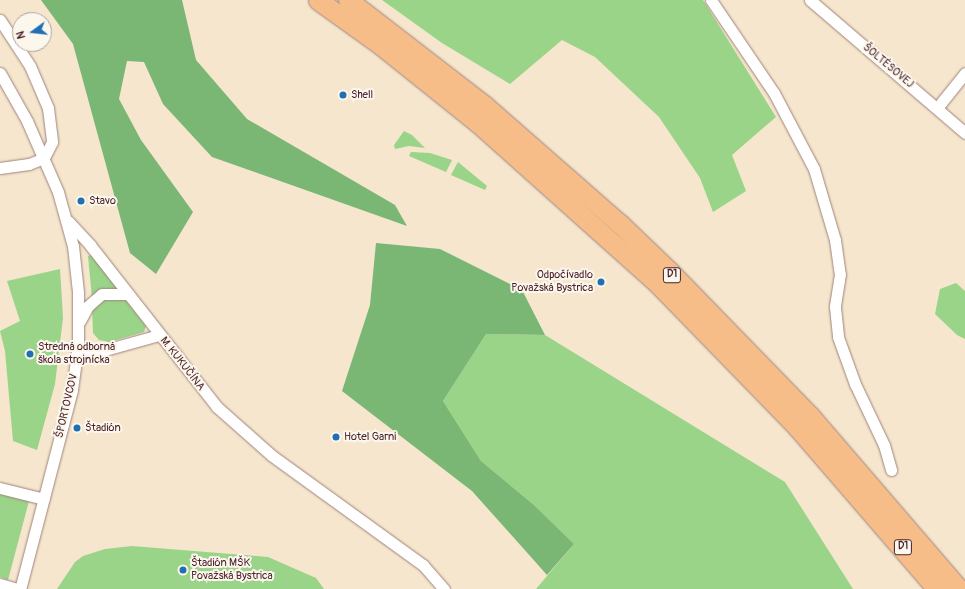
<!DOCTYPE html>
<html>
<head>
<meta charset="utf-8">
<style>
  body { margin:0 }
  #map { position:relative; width:965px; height:589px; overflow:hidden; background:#f5e6cd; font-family:Pangolin,sans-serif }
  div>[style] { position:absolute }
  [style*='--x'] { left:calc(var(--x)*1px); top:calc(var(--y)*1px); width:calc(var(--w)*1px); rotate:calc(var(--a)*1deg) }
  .green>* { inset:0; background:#99d488 }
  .forest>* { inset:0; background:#7ab674 }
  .roads { filter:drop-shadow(0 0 1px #a0827c) drop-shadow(0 0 1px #a0827c) }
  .minor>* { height:11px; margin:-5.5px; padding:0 5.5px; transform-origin:5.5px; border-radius:5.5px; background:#fff }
  .motorway>* { height:19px; margin:-9.5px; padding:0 9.5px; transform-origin:9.5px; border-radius:9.5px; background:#f7bd88 }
  .dots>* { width:11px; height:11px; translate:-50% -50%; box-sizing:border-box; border:2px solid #fbf7ec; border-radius:50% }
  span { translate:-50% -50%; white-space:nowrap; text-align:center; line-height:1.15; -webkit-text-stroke:4px #fbf7ec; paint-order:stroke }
  .shield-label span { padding:1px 3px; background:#fbf7ec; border:1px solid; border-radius:3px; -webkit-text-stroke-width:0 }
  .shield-label { font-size:10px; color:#4a1f2b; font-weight:700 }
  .street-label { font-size:11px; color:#4a1f2b }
  .poi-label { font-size:11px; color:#4a1f2b }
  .left { translate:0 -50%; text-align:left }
  .right { translate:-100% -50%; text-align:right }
  .north { position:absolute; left:12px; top:12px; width:40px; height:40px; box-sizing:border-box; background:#fbf7ec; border:1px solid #b4a19f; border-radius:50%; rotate:255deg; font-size:11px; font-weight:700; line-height:16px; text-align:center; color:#4a1f2b }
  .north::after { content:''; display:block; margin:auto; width:14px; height:18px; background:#1f6fb2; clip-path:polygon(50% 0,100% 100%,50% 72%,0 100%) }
</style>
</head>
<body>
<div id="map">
  <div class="green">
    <div style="clip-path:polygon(382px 0,703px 0,776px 117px,732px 155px,746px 191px,713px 212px,700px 178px,659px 117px,595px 57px,562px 40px,510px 84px,442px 43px)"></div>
    <div style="clip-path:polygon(404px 131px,412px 135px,425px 148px,409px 146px,395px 149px,394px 145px)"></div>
    <div style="clip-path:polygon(411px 152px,430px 153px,452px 160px,446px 172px,409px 156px)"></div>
    <div style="clip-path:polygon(458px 162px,487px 186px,485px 190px,451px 175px)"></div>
    <div style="clip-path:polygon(91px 255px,105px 273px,118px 290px,92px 298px,88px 256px)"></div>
    <div style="clip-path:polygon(60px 269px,63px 318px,55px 384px,37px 450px,13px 441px,5px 351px,0 331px,20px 321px,7px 281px)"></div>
    <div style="clip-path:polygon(956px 283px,965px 291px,965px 339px,957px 335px,935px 314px,940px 289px)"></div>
    <div style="clip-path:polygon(124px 298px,146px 326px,144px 332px,109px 342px,99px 340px,93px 333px,92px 306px,100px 299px)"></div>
    <div style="clip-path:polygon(486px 334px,545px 335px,785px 482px,853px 589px,536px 589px,574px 544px,534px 505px,481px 461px,443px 401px)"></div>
    <div style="clip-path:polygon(0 494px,29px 501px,8px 580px,0 577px)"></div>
    <div style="clip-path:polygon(132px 546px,268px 557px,316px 578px,324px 589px,57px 589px,75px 562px,83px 556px,105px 549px)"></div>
  </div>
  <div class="forest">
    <div style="clip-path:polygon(41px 0,182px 0,196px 60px,247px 119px,395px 205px,407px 226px,212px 157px,163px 104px,144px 62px,127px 61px,119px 99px,141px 140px,193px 212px,156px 274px,130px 253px,73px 44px)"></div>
    <div style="clip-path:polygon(376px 243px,440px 249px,522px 290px,545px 335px,486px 334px,443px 401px,481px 461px,534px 505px,574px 544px,547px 575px,472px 491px,342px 391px,370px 305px)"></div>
  </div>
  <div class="roads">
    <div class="minor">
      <div style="--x:711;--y:0;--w:112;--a:55.9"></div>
      <div style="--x:774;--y:93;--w:86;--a:62.2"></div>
      <div style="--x:814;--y:169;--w:74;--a:73.5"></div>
      <div style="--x:835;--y:240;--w:34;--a:82"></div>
      <div style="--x:840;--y:274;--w:33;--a:99"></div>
      <div style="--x:835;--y:307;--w:30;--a:84"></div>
      <div style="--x:838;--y:337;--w:50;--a:70.1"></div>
      <div style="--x:855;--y:384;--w:68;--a:64.6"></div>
      <div style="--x:884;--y:445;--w:26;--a:74"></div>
      <div style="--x:810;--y:0;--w:204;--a:40.6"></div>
      <div style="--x:0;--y:20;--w:55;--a:56.9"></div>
      <div style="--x:30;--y:66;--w:46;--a:66.8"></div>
      <div style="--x:48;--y:108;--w:34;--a:83"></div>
      <div style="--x:52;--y:142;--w:18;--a:117"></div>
      <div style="--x:0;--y:73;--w:55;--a:60.6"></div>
      <div style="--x:27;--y:121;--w:77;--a:66.4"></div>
      <div style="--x:58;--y:192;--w:56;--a:74.5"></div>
      <div style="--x:73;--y:246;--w:46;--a:83.8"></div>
      <div style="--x:78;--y:292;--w:53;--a:90"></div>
      <div style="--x:78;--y:345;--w:45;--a:97.6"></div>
      <div style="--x:72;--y:390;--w:206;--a:104.6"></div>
      <div style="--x:937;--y:108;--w:45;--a:-51.3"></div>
      <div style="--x:0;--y:168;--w:29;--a:-8"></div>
      <div style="--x:29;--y:164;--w:16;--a:-22"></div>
      <div style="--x:68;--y:221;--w:33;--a:47"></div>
      <div style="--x:90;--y:245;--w:206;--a:51.9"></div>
      <div style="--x:217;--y:407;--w:72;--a:41.6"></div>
      <div style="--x:271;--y:455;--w:188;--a:35.9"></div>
      <div style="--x:423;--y:565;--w:32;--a:49"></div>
      <div style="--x:80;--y:321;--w:17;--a:-62"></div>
      <div style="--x:88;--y:306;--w:18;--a:-41"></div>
      <div style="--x:102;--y:294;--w:26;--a:0"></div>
      <div style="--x:76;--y:358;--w:86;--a:-15.5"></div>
      <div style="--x:0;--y:488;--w:45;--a:14"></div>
      <div style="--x:0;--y:584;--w:19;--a:16"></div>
    </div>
    <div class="motorway">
      <div style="--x:318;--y:0;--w:79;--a:35.7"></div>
      <div style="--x:382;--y:46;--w:122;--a:38.7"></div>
      <div style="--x:477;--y:122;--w:244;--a:41.8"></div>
      <div style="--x:659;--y:285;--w:199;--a:45.8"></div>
      <div style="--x:798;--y:428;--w:213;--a:49.2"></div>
      <div style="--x:348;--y:0;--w:173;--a:37.7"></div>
      <div style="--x:485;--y:106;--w:179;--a:41.2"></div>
      <div style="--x:620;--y:224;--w:69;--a:43.8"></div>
      <div style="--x:670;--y:272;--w:201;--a:45.8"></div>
      <div style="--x:810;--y:416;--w:228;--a:49.3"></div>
    </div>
  </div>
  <div class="dots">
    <div style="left:343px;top:95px;background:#1f6fb2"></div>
    <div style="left:81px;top:201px;background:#1f6fb2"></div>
    <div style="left:601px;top:282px;background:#1f6fb2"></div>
    <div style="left:30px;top:354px;background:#1f6fb2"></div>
    <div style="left:77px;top:428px;background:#1f6fb2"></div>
    <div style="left:336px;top:437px;background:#1f6fb2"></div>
    <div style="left:183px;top:570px;background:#1f6fb2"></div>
  </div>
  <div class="shield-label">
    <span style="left:672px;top:275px">D1</span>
    <span style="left:903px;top:547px">D1</span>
  </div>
  <div class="street-label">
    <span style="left:888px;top:66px;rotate:40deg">ŠOLTÉSOVEJ</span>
    <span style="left:182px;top:364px;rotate:52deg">M. KUKUČÍNA</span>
    <span style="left:67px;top:406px;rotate:-77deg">ŠPORTOVCOV</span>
  </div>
  <div class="poi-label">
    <span class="left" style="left:351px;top:95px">Shell</span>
    <span class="left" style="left:89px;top:201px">Stavo</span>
    <span class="right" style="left:593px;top:282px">Odpočívadlo<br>Považská Bystrica</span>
    <span class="left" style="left:38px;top:354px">Stredná odborná<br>škola strojnícka</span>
    <span class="left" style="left:85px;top:428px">Štadión</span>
    <span class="left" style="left:344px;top:437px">Hotel Garni</span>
    <span class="left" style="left:191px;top:570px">Štadión MŠK<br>Považská Bystrica</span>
  </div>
  <div class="north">N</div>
</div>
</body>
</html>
